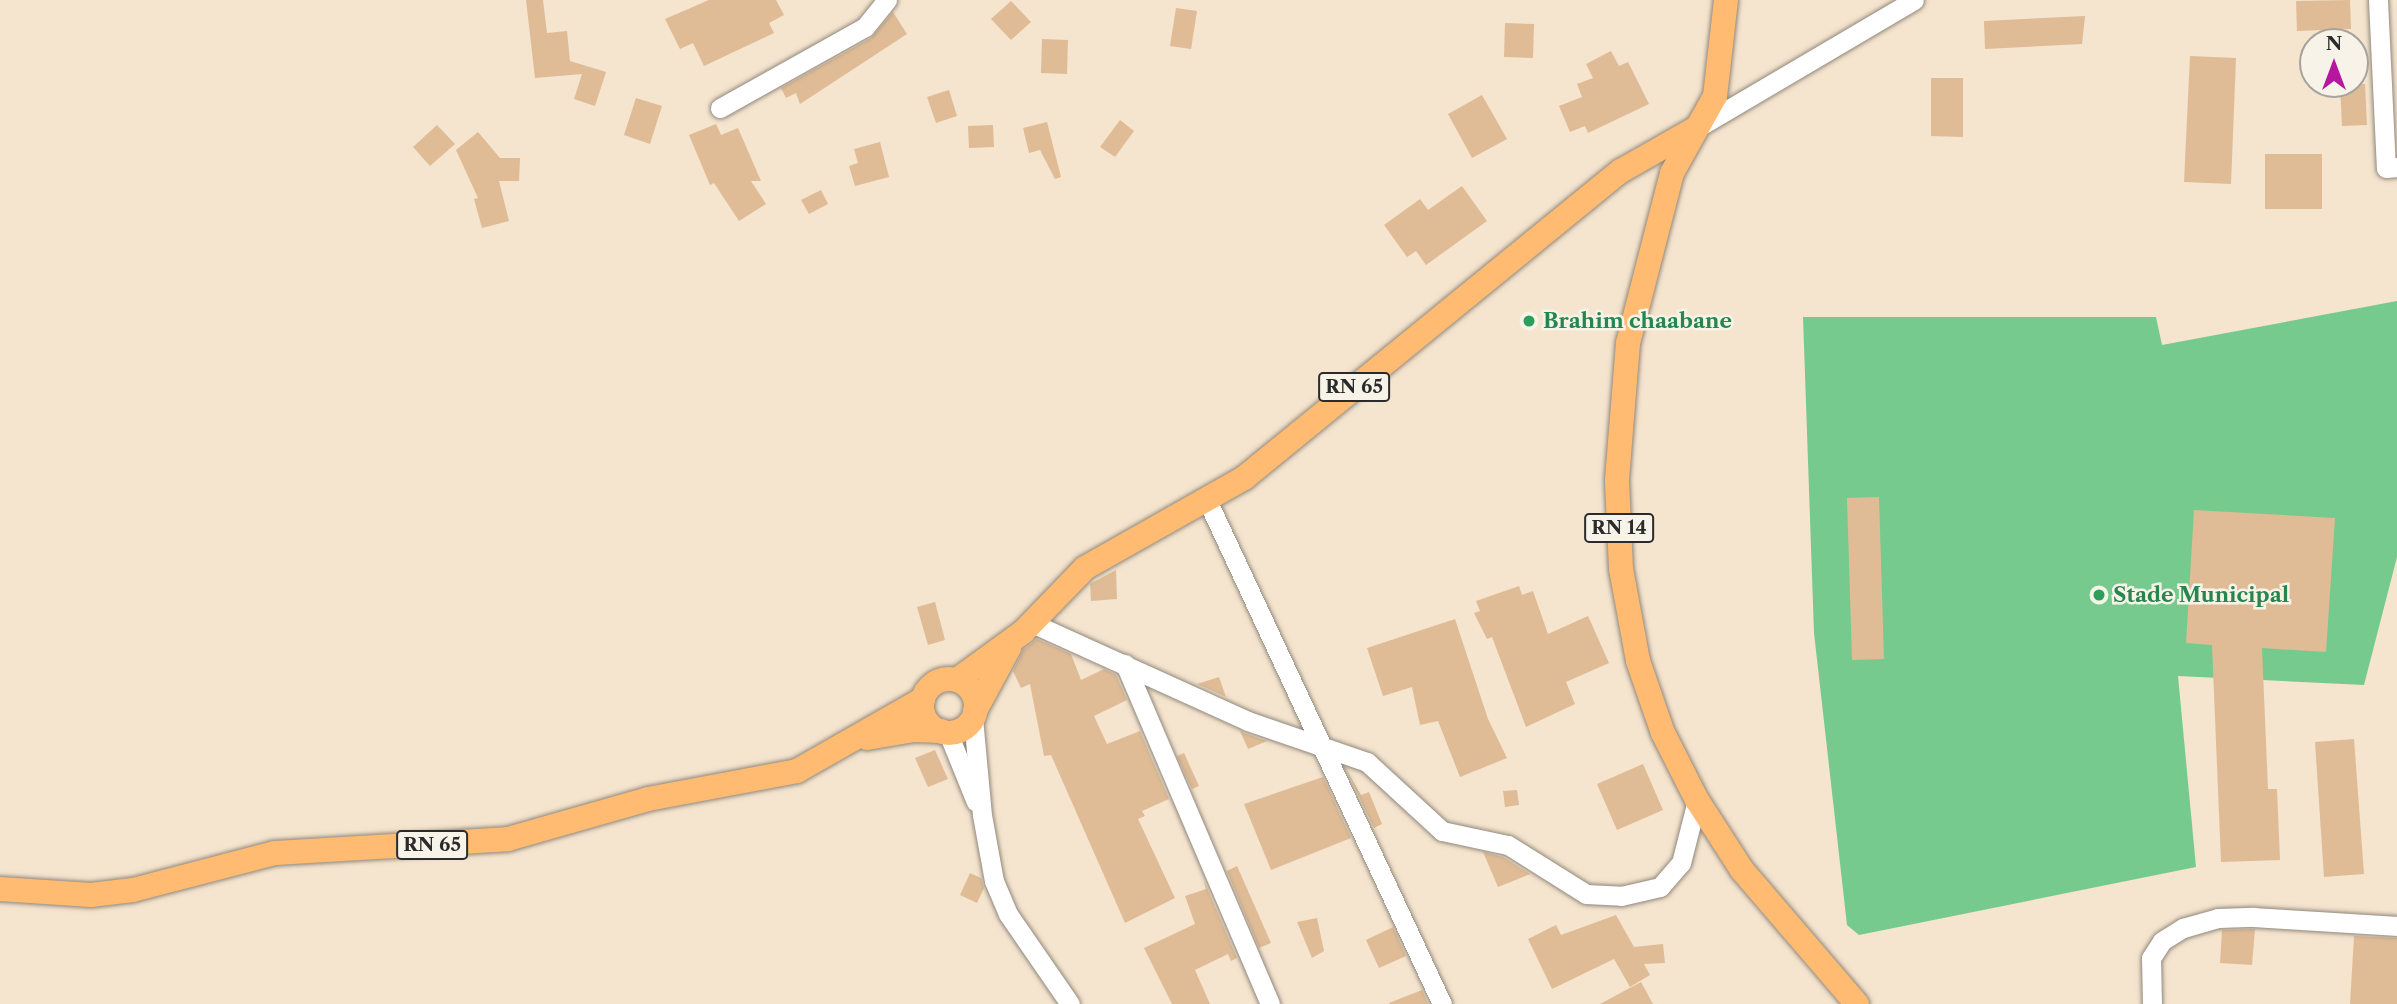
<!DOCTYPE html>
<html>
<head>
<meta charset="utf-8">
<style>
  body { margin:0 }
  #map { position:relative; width:2397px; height:1004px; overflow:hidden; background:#f5e4ce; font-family:"Libre Caslon Text",serif }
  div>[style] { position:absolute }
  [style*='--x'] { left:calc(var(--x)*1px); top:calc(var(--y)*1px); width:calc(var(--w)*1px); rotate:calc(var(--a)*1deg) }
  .green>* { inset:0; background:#76ca8d }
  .building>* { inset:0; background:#dfbc96 }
  .roads { filter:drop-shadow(0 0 2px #90887c) drop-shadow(0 0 2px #90887c) }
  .minor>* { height:19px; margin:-9.5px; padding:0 9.5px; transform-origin:9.5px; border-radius:9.5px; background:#fff }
  .major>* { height:24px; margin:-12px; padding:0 12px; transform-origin:12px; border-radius:12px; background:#ffbb71 }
  .major>.ring { margin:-12px; padding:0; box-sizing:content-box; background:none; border:24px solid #ffbb71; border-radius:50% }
  .dots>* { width:19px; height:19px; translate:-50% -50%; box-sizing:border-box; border:4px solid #f7f3e8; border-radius:50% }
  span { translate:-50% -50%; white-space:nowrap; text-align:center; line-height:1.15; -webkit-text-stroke:5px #f7f3e8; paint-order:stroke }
  .shield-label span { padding:2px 5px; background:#f7f3e8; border:2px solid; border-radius:5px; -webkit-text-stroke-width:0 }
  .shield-label { font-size:19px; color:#2b2b2b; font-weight:700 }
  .leisure-label { font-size:21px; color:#27864d; font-weight:700 }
  .left { translate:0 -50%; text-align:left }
  .north { position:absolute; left:2299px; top:28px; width:70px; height:70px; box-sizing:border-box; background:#f7f3e8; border:2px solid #a5a39c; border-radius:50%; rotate:0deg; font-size:19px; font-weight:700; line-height:28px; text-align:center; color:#2b2b2b }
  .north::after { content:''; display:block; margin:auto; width:24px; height:32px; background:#b5179e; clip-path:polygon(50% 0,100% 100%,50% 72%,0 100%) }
</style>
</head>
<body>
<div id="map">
  <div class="green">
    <div style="clip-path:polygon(2397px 301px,2397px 557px,2364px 685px,2178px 676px,2196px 867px,1859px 935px,1847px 925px,1814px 633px,1803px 317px,2156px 317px,2162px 345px)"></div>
  </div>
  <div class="building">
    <div style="clip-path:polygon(526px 0,543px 0,547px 33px,567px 31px,570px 61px,606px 72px,595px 106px,574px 99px,582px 74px,535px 78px)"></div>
    <div style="clip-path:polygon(709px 0,776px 0,784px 15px,769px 23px,774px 33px,704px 66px,693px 43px,680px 49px,665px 19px)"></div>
    <div style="clip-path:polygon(2350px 0,2351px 29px,2297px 31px,2296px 1px)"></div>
    <div style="clip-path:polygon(1011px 1px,1031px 22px,1011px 40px,991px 19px)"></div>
    <div style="clip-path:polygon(1176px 8px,1197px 11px,1191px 49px,1170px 46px)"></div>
    <div style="clip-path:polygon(893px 12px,907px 34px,800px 104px,796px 93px,786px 98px,781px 88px,871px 38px)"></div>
    <div style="clip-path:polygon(2085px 16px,2082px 44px,1985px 49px,1984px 21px)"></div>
    <div style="clip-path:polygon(1505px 23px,1534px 24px,1533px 58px,1504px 57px)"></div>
    <div style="clip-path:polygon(1042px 39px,1068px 40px,1067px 74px,1041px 73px)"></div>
    <div style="clip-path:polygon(1611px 51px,1619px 66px,1628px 62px,1649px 104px,1588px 133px,1585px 126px,1570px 132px,1559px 106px,1582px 97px,1577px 84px,1593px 78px,1586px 64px)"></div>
    <div style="clip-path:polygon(2190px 56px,2236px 58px,2231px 184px,2184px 182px)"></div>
    <div style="clip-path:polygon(1931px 78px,1963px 78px,1963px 137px,1931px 136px)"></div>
    <div style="clip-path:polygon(2340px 84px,2365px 84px,2367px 125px,2342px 126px)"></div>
    <div style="clip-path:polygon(949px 90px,957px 116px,936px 123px,927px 97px)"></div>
    <div style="clip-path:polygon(1482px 95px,1507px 139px,1472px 158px,1448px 114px)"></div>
    <div style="clip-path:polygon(636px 98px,662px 106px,650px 144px,624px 135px)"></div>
    <div style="clip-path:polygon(1120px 120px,1134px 131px,1115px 157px,1100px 147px)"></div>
    <div style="clip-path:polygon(1047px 122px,1061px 177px,1055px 179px,1040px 150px,1029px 153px,1023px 128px)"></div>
    <div style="clip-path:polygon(716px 124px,721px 135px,738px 128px,761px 181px,751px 181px,766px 204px,739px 221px,714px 183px,710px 185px,689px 135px)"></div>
    <div style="clip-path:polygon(437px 125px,455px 144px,430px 166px,413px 147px)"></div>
    <div style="clip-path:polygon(993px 125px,994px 147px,969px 148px,968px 126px)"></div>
    <div style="clip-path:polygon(478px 132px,500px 158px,520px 158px,519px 181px,499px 181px,509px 221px,482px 228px,474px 199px,478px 198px,456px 150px)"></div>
    <div style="clip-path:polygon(880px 142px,889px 177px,855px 186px,849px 166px,858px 163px,854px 149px)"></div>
    <div style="clip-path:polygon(2265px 154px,2322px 154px,2322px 209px,2265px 209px)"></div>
    <div style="clip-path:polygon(1462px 186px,1487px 221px,1426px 265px,1416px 251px,1407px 257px,1384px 225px,1420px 199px,1428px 210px)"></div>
    <div style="clip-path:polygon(821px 190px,828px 204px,809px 214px,801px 200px)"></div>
    <div style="clip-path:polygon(1879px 497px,1884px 659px,1852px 660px,1847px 498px)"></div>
    <div style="clip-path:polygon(2194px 510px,2335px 518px,2326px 652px,2262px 648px,2268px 789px,2277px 789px,2280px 860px,2221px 862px,2212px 645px,2186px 643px)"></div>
    <div style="clip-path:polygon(1116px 570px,1117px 599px,1091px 601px,1090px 584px)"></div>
    <div style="clip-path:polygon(1519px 586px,1522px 595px,1533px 591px,1548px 634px,1588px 616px,1609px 663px,1566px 682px,1575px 704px,1526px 727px,1492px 637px,1487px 639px,1474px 613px,1480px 611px,1476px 601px)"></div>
    <div style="clip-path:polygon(935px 602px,945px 640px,928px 645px,917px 607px)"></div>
    <div style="clip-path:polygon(1455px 619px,1488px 719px,1507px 758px,1460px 777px,1438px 721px,1420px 725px,1412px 687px,1383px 696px,1367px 648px)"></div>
    <div style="clip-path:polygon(1037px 639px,1071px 654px,1081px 680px,1104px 669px,1116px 675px,1127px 700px,1094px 716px,1107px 744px,1140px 731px,1169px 799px,1142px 811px,1145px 816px,1138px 819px,1175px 898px,1125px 923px,1051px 755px,1044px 756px,1030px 684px,1021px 688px,1013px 671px,1023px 650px)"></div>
    <div style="clip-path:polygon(1219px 677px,1226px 697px,1197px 684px)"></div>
    <div style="clip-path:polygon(1240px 731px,1244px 733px,1267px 741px,1248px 749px)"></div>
    <div style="clip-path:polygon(2354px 739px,2364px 874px,2324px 877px,2315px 742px)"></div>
    <div style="clip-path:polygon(935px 750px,948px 779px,928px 787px,915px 758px)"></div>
    <div style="clip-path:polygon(1184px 753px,1199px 786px,1192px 789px,1177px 756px)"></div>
    <div style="clip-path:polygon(1643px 764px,1663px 810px,1617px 830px,1597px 784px)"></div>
    <div style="clip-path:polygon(1345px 767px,1361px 795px,1369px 792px,1382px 824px,1374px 828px)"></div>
    <div style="clip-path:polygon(1323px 777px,1351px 838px,1271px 870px,1244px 804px)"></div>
    <div style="clip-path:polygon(1517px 790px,1519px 805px,1505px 807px,1503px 791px)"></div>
    <div style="clip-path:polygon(1483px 852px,1503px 857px,1530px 874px,1498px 887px)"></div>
    <div style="clip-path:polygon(1237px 866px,1271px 943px,1259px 948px,1227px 871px)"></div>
    <div style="clip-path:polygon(970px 873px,981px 878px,984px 888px,977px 903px,960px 895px)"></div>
    <div style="clip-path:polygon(1204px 881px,1237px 958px,1231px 961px,1228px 954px,1195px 970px,1210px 1004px,1172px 1004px,1144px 948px,1195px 924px,1185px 896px,1206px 889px)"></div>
    <div style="clip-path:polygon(1616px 915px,1634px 947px,1663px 944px,1665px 963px,1644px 964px,1650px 975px,1630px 987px,1614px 959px,1552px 989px,1528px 939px,1556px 925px,1561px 935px)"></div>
    <div style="clip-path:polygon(1317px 918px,1324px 951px,1312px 958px,1297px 922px)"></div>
    <div style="clip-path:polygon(1393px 927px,1406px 956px,1379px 968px,1366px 940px)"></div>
    <div style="clip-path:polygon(2255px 929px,2252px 965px,2220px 963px,2222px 930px)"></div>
    <div style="clip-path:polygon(2354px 936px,2397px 938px,2397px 1004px,2350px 1004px)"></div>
    <div style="clip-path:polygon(1641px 982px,1653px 1004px,1600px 1004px)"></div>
    <div style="clip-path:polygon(1422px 990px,1428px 1004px,1390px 1004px,1389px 1003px)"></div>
  </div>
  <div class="roads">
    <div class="minor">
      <div style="--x:2378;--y:0;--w:168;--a:87.3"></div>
      <div style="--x:2386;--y:168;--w:11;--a:-5"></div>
      <div style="--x:720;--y:108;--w:166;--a:-29.2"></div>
      <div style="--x:865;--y:27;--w:35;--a:-51"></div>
      <div style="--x:1695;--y:129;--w:254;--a:-30.5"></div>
      <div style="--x:1208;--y:502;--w:554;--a:65.01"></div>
      <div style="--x:1032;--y:623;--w:237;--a:24.4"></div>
      <div style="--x:1248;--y:721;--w:126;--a:19"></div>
      <div style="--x:1367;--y:762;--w:102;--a:42.6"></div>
      <div style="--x:1442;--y:831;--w:67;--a:12"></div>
      <div style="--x:1508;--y:845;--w:92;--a:32.1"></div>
      <div style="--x:1586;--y:894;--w:35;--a:3"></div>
      <div style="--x:1621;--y:896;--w:40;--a:-13"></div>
      <div style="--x:1660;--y:887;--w:32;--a:-49"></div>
      <div style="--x:1681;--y:863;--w:65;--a:-75.7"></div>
      <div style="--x:1125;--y:664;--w:370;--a:66.9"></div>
      <div style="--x:973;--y:718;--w:97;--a:84.7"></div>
      <div style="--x:982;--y:815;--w:67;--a:79.7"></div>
      <div style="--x:994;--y:881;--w:36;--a:67"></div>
      <div style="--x:1008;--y:914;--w:109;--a:55.4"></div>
      <div style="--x:948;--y:733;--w:74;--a:67.9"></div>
      <div style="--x:2152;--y:1004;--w:46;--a:-91.2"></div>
      <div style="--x:2151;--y:958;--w:20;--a:-57"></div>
      <div style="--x:2162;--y:941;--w:25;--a:-32"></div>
      <div style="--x:2183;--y:928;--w:36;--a:-16"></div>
      <div style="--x:2218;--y:918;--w:36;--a:-2"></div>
      <div style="--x:2254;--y:917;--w:143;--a:3.6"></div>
    </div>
    <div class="major">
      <div style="--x:1726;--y:0;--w:97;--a:96.5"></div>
      <div style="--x:1715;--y:96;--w:88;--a:119.2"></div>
      <div style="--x:1672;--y:173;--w:176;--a:104.5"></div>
      <div style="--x:1628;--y:343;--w:138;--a:94.6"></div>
      <div style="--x:1617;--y:481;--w:88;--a:87.4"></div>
      <div style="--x:1621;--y:569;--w:94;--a:79.5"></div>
      <div style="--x:1638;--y:661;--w:76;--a:70.9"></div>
      <div style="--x:1663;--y:733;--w:75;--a:63.1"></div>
      <div style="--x:1697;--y:800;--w:83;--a:57.3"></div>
      <div style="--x:1742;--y:870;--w:177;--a:49.4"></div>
      <div class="ring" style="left:922px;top:679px;width:30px;height:30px"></div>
      <div style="--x:957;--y:680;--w:82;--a:-36"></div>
      <div style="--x:1023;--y:632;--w:89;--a:-45.9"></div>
      <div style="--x:1085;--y:568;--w:183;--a:-29.5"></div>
      <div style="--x:1244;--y:478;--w:486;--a:-39.2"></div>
      <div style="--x:1621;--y:171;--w:83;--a:-29.7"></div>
      <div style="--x:975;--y:711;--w:72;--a:-61.6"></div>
      <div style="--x:867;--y:738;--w:48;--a:-9.7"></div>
      <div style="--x:914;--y:730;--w:27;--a:2"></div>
      <div style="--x:0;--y:889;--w:91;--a:3.8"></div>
      <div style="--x:91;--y:895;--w:42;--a:-6.8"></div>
      <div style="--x:133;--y:890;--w:147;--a:-14.6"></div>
      <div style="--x:275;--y:853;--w:233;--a:-3.4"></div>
      <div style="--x:508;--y:839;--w:146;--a:-15.9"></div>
      <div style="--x:648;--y:799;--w:152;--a:-10.6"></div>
      <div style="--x:797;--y:771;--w:145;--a:-29.7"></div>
    </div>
  </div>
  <div class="dots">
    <div style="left:1529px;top:321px;background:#2e9e5b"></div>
    <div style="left:2099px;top:595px;background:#2e9e5b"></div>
  </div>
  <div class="shield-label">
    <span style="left:1354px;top:387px">RN 65</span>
    <span style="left:1619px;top:528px">RN 14</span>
    <span style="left:432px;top:845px">RN 65</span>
  </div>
  <div class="leisure-label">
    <span class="left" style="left:1543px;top:321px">Brahim chaabane</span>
    <span class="left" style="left:2113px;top:595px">Stade Municipal</span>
  </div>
  <div class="north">N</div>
</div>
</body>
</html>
